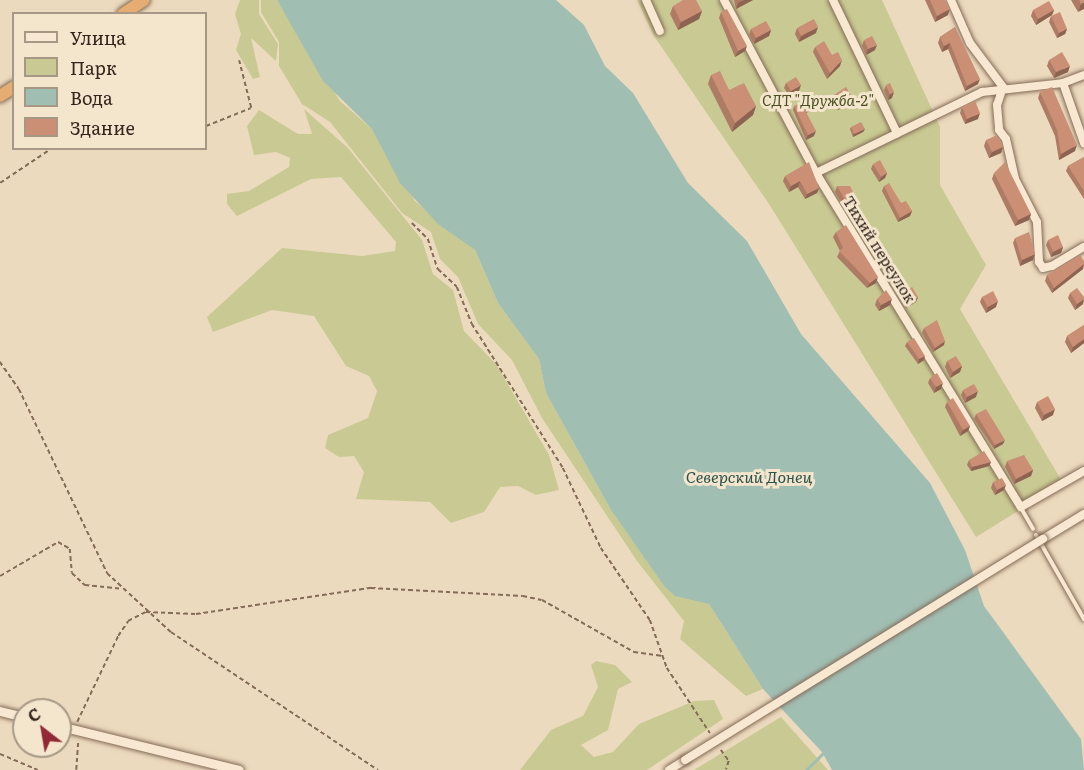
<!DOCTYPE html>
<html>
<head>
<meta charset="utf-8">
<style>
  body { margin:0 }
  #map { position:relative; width:1084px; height:770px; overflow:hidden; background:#ecdabe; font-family:Literata,serif }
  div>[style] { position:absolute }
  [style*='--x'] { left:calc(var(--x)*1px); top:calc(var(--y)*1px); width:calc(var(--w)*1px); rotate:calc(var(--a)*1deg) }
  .green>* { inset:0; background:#c9ca93 }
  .water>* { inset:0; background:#a1beb3 }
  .stream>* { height:3px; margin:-1.5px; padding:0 1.5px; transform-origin:1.5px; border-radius:1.5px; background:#a1beb3 }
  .path>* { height:1.5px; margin-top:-0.75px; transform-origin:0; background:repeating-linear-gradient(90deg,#846b57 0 4.5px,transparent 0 7.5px) }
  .roads { filter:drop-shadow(0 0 2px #846b57) drop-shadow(0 0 2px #846b57) }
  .service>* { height:4px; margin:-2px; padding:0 2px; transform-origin:2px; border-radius:2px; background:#f8e8d1 }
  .minor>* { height:8px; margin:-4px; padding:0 4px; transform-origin:4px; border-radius:4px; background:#f8e8d1 }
  .tertiary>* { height:9px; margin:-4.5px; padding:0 4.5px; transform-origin:4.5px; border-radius:4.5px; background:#f8e8d1 }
  .trunk>* { height:12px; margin:-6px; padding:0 6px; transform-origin:6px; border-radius:6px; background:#e6ad72 }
  .bridges { filter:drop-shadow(0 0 2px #846b57) drop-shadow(0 0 2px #846b57) }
  .minor-bridge>* { height:8px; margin:-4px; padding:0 4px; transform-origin:4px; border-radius:4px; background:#f8e8d1 }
  .wall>* { inset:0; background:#ae7b64 }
  .shaded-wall>* { inset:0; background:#8d6451 }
  .building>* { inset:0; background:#ca8f74 }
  span { translate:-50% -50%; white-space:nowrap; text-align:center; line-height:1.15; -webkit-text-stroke:6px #f4e5cd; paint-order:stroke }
  .park-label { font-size:15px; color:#495023; font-style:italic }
  .street-label { font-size:15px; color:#34251c }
  .water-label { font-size:16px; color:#2b534d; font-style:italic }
  .legend { position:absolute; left:12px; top:12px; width:195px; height:138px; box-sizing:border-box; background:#f4e5cd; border:2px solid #a79886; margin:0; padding:8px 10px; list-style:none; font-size:18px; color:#34251c }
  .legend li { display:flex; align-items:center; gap:12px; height:30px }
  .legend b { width:30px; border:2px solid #a79886 }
  .north { position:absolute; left:12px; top:698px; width:60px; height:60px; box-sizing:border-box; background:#f4e5cd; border:2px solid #a79886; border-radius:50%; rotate:329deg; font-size:16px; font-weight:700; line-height:24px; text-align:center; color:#34251c }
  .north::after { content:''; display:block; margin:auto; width:21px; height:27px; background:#922934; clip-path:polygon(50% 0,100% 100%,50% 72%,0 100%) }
</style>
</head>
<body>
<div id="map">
  <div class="green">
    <div style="clip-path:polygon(240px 0,259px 0,259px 14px,278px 44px,276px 61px,251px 38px,260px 77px,253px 79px,236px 50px,241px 34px,235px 14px)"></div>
    <div style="clip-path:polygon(261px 0,277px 0,340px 101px,372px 129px,415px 201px,475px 250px,498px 303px,539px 359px,546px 393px,611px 510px,651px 566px,709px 604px,763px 689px,746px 696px,680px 639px,684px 621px,637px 561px,542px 418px,512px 360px,478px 324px,458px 277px,440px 259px,431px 232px,402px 213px,330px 122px,302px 104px,279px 66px,279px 42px,261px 12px)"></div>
    <div style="clip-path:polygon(637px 0,882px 0,940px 127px,940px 185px,986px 265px,960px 309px,1063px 483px,976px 537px,769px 204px,654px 36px)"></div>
    <div style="clip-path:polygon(304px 109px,348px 148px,422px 240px,433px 274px,453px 290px,464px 331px,496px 364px,549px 455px,559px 490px,536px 495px,518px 486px,500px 487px,484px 512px,451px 523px,430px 502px,356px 499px,364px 472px,354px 456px,339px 457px,325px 448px,328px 435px,368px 418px,377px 391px,369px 376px,346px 366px,314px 316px,272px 310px,213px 332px,207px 317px,282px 248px,362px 256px,395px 251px,396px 242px,341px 177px,311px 179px,237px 216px,227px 204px,227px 194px,249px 191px,289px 167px,290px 158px,276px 152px,254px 155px,247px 126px,259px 110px,298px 134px,312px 134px)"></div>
    <div style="clip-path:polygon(596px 661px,615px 665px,632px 682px,618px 689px,608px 730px,581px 745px,594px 757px,613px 752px,639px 724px,694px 701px,714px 700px,723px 719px,647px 770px,520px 770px,551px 730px,583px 716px,598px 687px,591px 665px)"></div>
    <div style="clip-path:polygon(781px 717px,828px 770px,694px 770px)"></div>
  </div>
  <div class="water">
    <div style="clip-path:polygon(277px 0,556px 0,584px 25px,605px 66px,633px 93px,688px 183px,747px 241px,801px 334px,930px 483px,965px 550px,984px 606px,1081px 739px,1084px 770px,832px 770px,822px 752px,763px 689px,709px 604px,675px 596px,665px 587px,611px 510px,546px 393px,539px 359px,498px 303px,475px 250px,438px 224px,400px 183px,372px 129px,323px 81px)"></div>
  </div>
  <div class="stream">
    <div style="--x:806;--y:770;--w:28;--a:-45"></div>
  </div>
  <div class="path">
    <div style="--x:206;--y:126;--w:48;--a:-21.8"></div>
    <div style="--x:251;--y:108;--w:49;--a:-104.3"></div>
    <div style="--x:0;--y:183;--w:63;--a:-33.9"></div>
    <div style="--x:412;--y:223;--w:23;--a:45"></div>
    <div style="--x:428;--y:239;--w:32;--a:72"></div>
    <div style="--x:438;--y:269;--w:26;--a:43"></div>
    <div style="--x:457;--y:287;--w:40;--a:68"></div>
    <div style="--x:472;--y:324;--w:170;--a:57.7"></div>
    <div style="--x:563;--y:468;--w:89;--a:64.6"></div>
    <div style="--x:601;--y:548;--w:87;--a:55.8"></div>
    <div style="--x:650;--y:620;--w:51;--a:70.5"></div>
    <div style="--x:667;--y:668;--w:78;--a:56.5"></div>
    <div style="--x:0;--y:362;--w:33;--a:55"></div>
    <div style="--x:19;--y:389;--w:204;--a:64.4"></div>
    <div style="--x:107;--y:573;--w:87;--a:42.7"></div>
    <div style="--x:171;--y:632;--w:249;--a:33.7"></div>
    <div style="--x:0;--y:576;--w:67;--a:-30.4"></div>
    <div style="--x:58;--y:542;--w:14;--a:30"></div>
    <div style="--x:70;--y:549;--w:24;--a:85"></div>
    <div style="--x:72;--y:573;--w:18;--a:43"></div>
    <div style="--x:85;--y:585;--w:37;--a:6"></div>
    <div style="--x:77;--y:722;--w:95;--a:-64.5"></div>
    <div style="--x:118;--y:636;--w:18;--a:-56"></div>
    <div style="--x:128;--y:621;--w:20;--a:-27"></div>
    <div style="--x:146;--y:612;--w:50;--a:2.3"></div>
    <div style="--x:196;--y:614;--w:177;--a:-8.5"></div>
    <div style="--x:371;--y:588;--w:152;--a:3"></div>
    <div style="--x:523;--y:596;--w:19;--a:12"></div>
    <div style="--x:542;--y:600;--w:106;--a:29.5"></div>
    <div style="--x:634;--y:652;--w:29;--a:8"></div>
    <div style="--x:721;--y:750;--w:14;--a:54"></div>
    <div style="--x:729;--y:761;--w:9;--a:108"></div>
    <div style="--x:0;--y:754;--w:41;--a:22.8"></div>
    <div style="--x:76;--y:770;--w:29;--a:-86"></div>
  </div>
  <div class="roads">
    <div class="service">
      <div style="--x:1021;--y:508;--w:24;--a:60"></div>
      <div style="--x:1036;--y:535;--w:97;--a:60.3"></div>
    </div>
    <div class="minor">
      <div style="--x:646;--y:0;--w:34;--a:66"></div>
      <div style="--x:724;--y:0;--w:196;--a:62"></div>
      <div style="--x:816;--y:173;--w:392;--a:58.5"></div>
      <div style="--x:1021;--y:507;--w:73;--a:-29.7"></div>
      <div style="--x:833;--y:0;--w:148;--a:64.3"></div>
      <div style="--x:951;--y:0;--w:47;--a:66.2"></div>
      <div style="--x:970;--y:43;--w:55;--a:53.1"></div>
      <div style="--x:1063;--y:83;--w:64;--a:70.7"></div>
      <div style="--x:1003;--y:87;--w:19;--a:108"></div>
      <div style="--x:997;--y:105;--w:25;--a:85"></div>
      <div style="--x:999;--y:130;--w:11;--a:52"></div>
      <div style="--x:1006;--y:139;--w:41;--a:77.3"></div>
      <div style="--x:1015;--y:179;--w:48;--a:62.9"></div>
      <div style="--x:1037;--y:222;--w:40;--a:87.1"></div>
      <div style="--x:1039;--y:262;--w:7;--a:56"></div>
      <div style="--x:1043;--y:268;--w:9;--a:-13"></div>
      <div style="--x:1052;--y:266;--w:37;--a:-31"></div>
      <div style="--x:816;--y:173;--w:185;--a:-26"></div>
      <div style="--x:982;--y:92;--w:81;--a:-6.3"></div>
      <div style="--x:1063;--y:83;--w:22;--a:-21"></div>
      <div style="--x:1043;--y:539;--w:48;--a:-31.4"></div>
      <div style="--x:669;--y:770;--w:19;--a:-32"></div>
    </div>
    <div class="tertiary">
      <div style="--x:0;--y:711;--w:25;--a:14"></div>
      <div style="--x:60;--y:726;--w:184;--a:13.8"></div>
    </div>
    <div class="trunk">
      <div style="--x:123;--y:14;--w:25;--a:-34"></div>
      <div style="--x:0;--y:96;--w:17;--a:-33"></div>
    </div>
  </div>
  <div class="bridges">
    <div class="minor-bridge">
      <div style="--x:685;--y:760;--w:421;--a:-31.7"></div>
    </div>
  </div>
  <div class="wall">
    <div style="clip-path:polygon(734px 0,753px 0,736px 9px)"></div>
    <div style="clip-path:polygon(925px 0,945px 0,948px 15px,935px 22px)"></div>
    <div style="clip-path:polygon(1071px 0,1084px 0,1078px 12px)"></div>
    <div style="clip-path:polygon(673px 6px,702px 11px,699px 19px,678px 30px,670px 14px)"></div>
    <div style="clip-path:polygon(1033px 10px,1054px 10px,1052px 15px,1036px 25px,1031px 16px)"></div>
    <div style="clip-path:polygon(721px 12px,745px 51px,735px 57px,719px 18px)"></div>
    <div style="clip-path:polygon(1051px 16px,1067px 29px,1065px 34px,1057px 38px,1049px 22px)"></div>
    <div style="clip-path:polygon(955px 27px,978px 84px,965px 91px,948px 49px,942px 52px,938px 43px,940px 37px)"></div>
    <div style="clip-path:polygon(797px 28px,816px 33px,799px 42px,795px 34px)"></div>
    <div style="clip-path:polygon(751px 29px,771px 30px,769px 36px,754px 44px,749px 35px)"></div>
    <div style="clip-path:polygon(864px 40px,875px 50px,866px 55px,862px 46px)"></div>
    <div style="clip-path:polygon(815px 47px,840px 66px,827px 79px,813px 52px)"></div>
    <div style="clip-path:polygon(1049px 60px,1068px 72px,1054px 78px,1047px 66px)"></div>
    <div style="clip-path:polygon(711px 75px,729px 90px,756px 106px,753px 115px,732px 132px,708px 84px)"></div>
    <div style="clip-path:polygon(786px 83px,799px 91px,789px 96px,784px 88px)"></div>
    <div style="clip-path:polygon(886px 85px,892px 98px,888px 100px,884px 91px)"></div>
    <div style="clip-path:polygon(1040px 92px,1075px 151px,1059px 160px,1055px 136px,1038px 98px)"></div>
    <div style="clip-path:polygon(834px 95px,852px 97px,850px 103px,838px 110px,832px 101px)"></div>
    <div style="clip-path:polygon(794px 106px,811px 107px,810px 111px,806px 113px,814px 136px,806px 140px,793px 110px)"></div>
    <div style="clip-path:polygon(962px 107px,978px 119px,965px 124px,960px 113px)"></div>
    <div style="clip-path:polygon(851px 127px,865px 129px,863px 132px,853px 137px,850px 129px)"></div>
    <div style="clip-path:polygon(986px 140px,1003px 147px,1001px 153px,989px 158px,984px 146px)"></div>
    <div style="clip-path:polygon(1084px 157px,1084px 199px,1066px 171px,1068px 166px)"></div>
    <div style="clip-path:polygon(873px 164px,887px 173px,885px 178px,879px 182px,871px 169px)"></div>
    <div style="clip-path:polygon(994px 173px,1031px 214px,1029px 220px,1015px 226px,992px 179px)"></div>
    <div style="clip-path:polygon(785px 176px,819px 188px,817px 193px,805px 199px,798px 187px,789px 192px,783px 181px)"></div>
    <div style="clip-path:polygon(837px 186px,859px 204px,857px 209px,848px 214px,835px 192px)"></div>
    <div style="clip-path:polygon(884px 186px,901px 203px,912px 211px,910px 216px,898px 222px,882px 191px)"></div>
    <div style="clip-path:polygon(860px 224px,878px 242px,876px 248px,871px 251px,858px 229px)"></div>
    <div style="clip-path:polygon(836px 232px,876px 283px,867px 288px,837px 257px,840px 251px,833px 237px)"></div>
    <div style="clip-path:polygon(1015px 238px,1033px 260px,1020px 266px,1013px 243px)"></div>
    <div style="clip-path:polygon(1048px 240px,1063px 247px,1061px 253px,1051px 257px,1046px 245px)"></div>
    <div style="clip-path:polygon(1084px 261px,1083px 269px,1052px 293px,1045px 281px,1047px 275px)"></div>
    <div style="clip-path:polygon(902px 293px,918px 297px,916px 302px,906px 308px,900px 299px)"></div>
    <div style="clip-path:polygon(1070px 293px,1084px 297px,1083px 304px,1075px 310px,1068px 298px)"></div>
    <div style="clip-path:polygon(982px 297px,996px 307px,986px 313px,980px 302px)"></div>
    <div style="clip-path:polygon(877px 299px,890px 305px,879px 311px,875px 305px)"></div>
    <div style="clip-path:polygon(1084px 325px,1084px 343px,1071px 353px,1065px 342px,1067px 336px)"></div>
    <div style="clip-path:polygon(924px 328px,944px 345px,933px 352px,922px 333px)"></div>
    <div style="clip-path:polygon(907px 342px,924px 360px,918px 364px,905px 346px)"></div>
    <div style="clip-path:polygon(947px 361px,962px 366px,960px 372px,950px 378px,945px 367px)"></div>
    <div style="clip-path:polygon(930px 378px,941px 389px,934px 393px,928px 383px)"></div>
    <div style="clip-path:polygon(963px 390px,976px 397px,965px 403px,961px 395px)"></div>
    <div style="clip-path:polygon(947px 402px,970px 426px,968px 431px,960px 436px,945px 407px)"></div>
    <div style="clip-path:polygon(1037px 402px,1053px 415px,1042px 421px,1035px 408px)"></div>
    <div style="clip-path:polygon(976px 414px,1003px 444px,994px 449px,974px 419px)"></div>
    <div style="clip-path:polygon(969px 460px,991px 462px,989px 466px,971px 471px,967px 465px)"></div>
    <div style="clip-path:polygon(1007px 461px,1033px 470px,1031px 476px,1014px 484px,1005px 467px)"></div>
    <div style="clip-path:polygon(993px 482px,1004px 490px,995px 495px,991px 488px)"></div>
  </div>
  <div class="shaded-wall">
    <div style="clip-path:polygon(744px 0,753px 0,736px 9px,738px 3px)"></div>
    <div style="clip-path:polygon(1084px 2px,1084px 9px,1078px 12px,1081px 4px)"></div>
    <div style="clip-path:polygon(950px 9px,948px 15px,935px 22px,937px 16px)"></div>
    <div style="clip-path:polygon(1054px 10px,1052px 15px,1036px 25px,1038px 19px)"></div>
    <div style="clip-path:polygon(702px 11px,699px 19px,678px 30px,681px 22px)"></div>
    <div style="clip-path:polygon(818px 27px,816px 33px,799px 42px,801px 36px)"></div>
    <div style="clip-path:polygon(1067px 29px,1065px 34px,1057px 38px,1059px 33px)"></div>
    <div style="clip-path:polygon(771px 30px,769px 36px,754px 44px,756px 38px)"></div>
    <div style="clip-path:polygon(950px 43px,948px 49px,942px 52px,944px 46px)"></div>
    <div style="clip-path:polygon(877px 45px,875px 50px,866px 55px,868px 49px)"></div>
    <div style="clip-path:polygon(747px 46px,745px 51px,735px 57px,738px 51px)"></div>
    <div style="clip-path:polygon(842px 60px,840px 66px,827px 79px,830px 73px)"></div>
    <div style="clip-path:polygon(1070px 66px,1068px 72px,1054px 78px,1056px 72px)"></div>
    <div style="clip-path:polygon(980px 79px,978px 84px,965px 91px,967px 86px)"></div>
    <div style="clip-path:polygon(801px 85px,799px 91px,789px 96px,791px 91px)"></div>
    <div style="clip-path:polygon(894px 92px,892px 98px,888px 100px,890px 94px)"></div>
    <div style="clip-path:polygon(852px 97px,850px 103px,838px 110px,841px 104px)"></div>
    <div style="clip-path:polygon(756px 106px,753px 115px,732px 132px,735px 123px)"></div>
    <div style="clip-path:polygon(811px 107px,810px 111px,803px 114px,805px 110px)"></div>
    <div style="clip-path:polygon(980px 113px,978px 119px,965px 124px,967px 119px)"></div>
    <div style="clip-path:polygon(865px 129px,863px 132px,853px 137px,854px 134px)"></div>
    <div style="clip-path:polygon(816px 131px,814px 136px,806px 140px,808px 135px)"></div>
    <div style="clip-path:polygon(1077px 145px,1075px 151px,1059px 160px,1061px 154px)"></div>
    <div style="clip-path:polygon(1003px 147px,1001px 153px,989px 158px,992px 152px)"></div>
    <div style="clip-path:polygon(887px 173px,885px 178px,879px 182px,881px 177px)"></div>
    <div style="clip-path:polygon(800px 181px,798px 187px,789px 192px,791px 186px)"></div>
    <div style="clip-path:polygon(819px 188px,817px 193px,805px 199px,807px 194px)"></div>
    <div style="clip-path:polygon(859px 204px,857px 209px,848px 214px,850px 208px)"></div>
    <div style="clip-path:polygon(912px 211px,910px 216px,898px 222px,900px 218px)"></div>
    <div style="clip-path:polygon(1031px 214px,1029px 220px,1015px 226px,1018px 220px)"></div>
    <div style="clip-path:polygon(878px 242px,876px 248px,871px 251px,873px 245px)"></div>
    <div style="clip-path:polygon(1063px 247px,1061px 253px,1051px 257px,1053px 252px)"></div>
    <div style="clip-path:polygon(1035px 254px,1033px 260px,1020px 266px,1022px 260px)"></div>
    <div style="clip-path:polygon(1084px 264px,1083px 269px,1052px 293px,1054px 288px)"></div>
    <div style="clip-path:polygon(878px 277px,876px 283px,867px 288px,870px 283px)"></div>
    <div style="clip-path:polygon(918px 297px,916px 302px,906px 308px,908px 303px)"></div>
    <div style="clip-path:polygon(892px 299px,890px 305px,879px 311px,881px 305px)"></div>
    <div style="clip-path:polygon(1084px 299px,1083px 304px,1075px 310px,1077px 304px)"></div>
    <div style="clip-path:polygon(998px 301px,996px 307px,986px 313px,988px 307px)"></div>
    <div style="clip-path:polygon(1084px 339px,1084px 343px,1071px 353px,1073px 347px)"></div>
    <div style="clip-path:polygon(945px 341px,944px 345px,933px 352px,935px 348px)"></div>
    <div style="clip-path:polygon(925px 356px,924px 360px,918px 364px,919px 359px)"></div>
    <div style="clip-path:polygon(962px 366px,960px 372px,950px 378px,953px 372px)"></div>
    <div style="clip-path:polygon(943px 383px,941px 389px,934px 393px,936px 387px)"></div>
    <div style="clip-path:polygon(978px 391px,976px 397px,965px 403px,967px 397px)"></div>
    <div style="clip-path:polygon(1055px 409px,1053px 415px,1042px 421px,1044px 415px)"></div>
    <div style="clip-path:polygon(970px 426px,968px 431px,960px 436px,963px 430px)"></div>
    <div style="clip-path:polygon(1005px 440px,1003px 444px,994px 449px,995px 445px)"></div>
    <div style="clip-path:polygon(991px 462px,989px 466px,971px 471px,972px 467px)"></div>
    <div style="clip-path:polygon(1033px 470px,1031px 476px,1014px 484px,1016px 479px)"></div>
    <div style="clip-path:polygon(1006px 485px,1004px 490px,995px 495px,997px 490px)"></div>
  </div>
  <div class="building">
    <div style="clip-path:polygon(683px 0,696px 0,702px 11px,681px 22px,673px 6px)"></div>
    <div style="clip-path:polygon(930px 0,945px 0,950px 9px,937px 16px)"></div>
    <div style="clip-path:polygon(1079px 0,1084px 0,1084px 2px,1081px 4px)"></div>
    <div style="clip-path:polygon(1049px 1px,1054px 10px,1038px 19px,1033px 10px)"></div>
    <div style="clip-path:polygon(727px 9px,747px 46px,738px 51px,721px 12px)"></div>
    <div style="clip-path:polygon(1060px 12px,1067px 29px,1059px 33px,1051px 16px)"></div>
    <div style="clip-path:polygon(814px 19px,818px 27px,801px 36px,797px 28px)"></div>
    <div style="clip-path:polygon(766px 21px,771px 30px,756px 38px,751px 29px)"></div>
    <div style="clip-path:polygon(955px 27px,980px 79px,967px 86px,950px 43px,944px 46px,940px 37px)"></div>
    <div style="clip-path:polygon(872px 36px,877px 45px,868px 49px,864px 40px)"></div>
    <div style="clip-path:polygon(824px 41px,832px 55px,838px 52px,842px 60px,830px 73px,815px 47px)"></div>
    <div style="clip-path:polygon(1062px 52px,1070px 66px,1056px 72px,1049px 60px)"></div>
    <div style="clip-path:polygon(720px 71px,729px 90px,744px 83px,756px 106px,735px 123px,711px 75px)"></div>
    <div style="clip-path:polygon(796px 77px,801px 85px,791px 91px,786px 83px)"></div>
    <div style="clip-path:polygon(890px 83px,894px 92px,890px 94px,886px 85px)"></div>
    <div style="clip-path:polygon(846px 87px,852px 97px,841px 104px,834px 95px)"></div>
    <div style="clip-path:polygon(1052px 87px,1077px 145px,1061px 154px,1057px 130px,1040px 92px)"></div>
    <div style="clip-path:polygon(808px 99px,811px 107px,805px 110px,816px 131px,808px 135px,794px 106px)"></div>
    <div style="clip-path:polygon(975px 101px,980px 113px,967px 119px,962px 107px)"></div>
    <div style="clip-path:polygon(861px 122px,865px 129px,854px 134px,851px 127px)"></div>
    <div style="clip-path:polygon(997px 135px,1003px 147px,992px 152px,986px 140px)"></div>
    <div style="clip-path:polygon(1084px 157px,1084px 191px,1068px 166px)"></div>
    <div style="clip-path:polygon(880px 160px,887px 173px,881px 177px,873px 164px)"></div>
    <div style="clip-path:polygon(809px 162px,819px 188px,807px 194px,800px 181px,791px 186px,785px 176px)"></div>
    <div style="clip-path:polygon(1005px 162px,1031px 214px,1018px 220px,994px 173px)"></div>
    <div style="clip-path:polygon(889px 183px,901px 203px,906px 201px,912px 211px,900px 218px,884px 186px)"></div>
    <div style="clip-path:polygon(837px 186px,850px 186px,859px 204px,850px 208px)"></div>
    <div style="clip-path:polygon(865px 220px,878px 242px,873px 245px,860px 224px)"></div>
    <div style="clip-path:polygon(846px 225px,878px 277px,870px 283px,839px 251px,843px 248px,836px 232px)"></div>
    <div style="clip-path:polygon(1029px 232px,1035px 254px,1022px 260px,1015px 238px)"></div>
    <div style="clip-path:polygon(1058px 235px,1063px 247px,1053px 252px,1048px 240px)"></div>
    <div style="clip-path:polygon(1080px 255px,1084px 261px,1084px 264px,1054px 288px,1047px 275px)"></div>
    <div style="clip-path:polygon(912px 287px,918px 297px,908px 303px,902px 293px)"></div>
    <div style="clip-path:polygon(1077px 288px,1084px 297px,1084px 299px,1077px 304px,1070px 293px)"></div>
    <div style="clip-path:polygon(886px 290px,892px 299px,881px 305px,877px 299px)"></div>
    <div style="clip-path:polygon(993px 291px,998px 301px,988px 307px,982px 297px)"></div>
    <div style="clip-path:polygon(937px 320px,945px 341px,935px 348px,924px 328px)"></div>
    <div style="clip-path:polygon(1084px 325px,1084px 339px,1073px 347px,1067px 336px)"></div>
    <div style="clip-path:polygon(914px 338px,925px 356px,919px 359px,907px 342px)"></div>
    <div style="clip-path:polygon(956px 356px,962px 366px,953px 372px,947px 361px)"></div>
    <div style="clip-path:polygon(937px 373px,943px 383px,936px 387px,930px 378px)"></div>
    <div style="clip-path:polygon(974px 384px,978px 391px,967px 397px,963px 390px)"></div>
    <div style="clip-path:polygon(1048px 396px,1055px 409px,1044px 415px,1037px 402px)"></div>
    <div style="clip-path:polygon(953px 398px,970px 426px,963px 430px,947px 402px)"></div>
    <div style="clip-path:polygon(986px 409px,1005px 440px,995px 445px,976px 414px)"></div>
    <div style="clip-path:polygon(984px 451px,991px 462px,972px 467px,969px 460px)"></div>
    <div style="clip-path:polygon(1024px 455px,1033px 470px,1016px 479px,1007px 461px)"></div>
    <div style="clip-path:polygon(1002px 478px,1006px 485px,997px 490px,993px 482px)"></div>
  </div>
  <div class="park-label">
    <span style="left:818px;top:100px">СДТ "Дружба-2"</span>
  </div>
  <div class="street-label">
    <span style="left:880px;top:249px;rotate:58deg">Тихий переулок</span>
  </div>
  <div class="water-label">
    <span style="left:749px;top:476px">Северский Донец</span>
  </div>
  <ul class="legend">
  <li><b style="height:8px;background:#f8e8d1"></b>Улица</li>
  <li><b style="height:16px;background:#c9ca93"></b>Парк</li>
  <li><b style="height:16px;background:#a1beb3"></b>Вода</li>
  <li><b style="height:16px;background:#ca8f74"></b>Здание</li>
  </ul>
  <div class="north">С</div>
</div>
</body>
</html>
